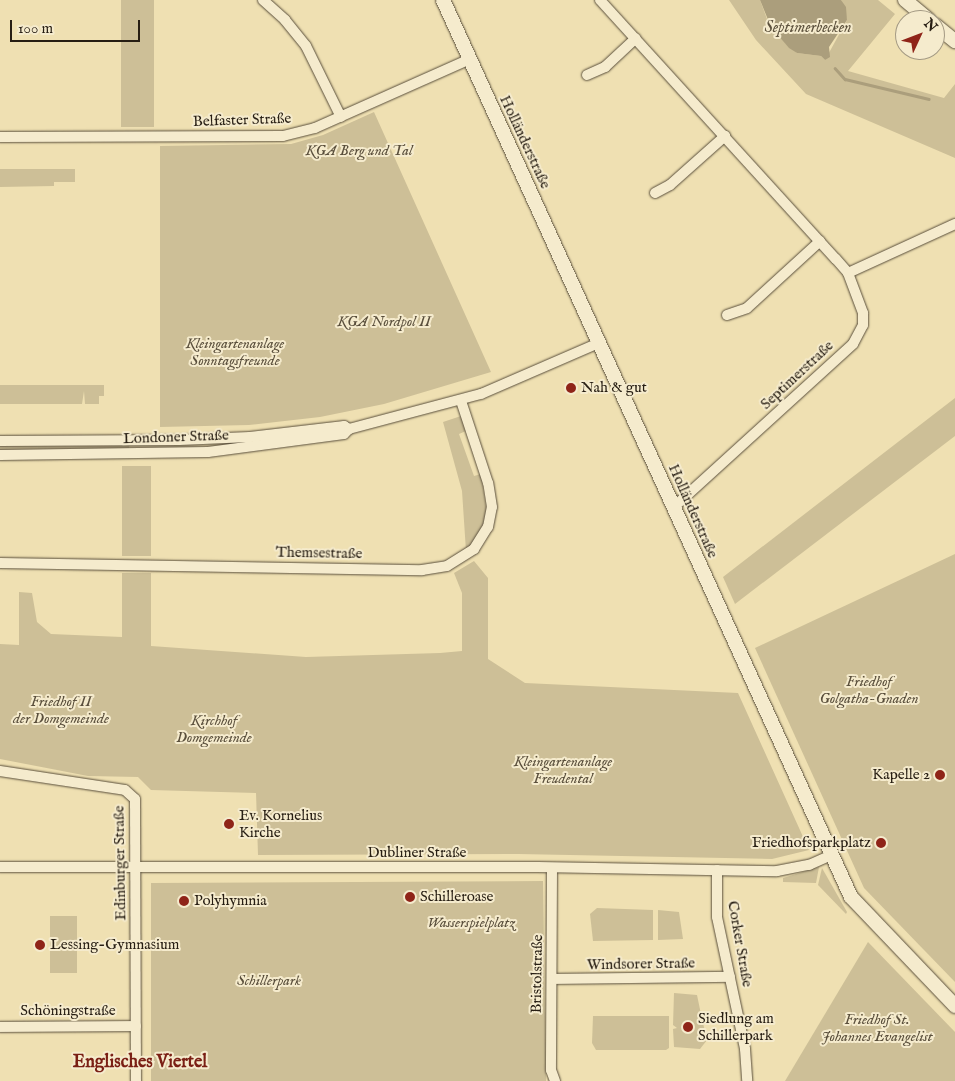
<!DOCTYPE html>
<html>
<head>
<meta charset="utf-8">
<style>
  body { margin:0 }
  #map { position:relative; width:955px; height:1081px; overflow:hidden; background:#efe0b2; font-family:"IM FELL English",serif }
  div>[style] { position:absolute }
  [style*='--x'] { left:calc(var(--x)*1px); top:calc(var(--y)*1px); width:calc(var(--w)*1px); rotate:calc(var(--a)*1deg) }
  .green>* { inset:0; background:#cdbf97 }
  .water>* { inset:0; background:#ab9e7c }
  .stream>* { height:2.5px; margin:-1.25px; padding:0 1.25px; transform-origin:1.25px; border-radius:1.25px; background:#ab9e7c }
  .roads { filter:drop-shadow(0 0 1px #594e3b) drop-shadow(0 0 1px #594e3b) }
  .street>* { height:10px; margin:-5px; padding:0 5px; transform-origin:5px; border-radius:5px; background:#f5ebcd }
  .secondary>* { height:14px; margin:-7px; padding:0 7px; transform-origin:7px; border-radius:7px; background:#f5ebcd }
  .dots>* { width:14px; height:14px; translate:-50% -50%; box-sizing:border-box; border:2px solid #f5ebcd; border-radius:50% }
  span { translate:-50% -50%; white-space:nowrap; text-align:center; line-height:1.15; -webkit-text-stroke:4px #f5ebcd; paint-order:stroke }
  .street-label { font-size:15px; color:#271e13 }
  .park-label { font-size:15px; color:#594e3b; font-style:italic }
  .poi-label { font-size:15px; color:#271e13 }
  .left { translate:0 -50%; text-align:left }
  .right { translate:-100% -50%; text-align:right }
  .water-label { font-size:16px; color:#5c513d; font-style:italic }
  .quarter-label { font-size:18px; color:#7a1f14; font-weight:700 }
  .north { position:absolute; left:895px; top:10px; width:50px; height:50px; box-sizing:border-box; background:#f5ebcd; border:1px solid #a39983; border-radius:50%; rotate:47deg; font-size:14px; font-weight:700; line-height:20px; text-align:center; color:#271e13 }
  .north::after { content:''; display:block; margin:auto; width:18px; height:22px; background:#8f2418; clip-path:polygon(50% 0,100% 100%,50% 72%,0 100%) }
  .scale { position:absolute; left:10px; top:20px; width:130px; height:22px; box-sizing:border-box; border:2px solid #271e13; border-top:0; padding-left:6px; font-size:15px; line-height:18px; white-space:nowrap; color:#271e13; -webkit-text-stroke:4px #f5ebcd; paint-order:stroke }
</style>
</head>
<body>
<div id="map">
  <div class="green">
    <div style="clip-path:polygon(121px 0,154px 0,154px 127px,121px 127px)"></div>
    <div style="clip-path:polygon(729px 0,760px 0,767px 19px,786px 44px,797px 53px,821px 56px,825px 60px,847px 20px,841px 0,878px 0,895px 14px,848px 71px,944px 98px,955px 84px,955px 158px,806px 94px,756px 40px)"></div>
    <div style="clip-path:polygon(374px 112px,491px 372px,384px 404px,320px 417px,249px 425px,160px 427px,160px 146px,291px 144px,323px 135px)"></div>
    <div style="clip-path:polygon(0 169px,75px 169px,75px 182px,54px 182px,54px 186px,0 187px)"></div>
    <div style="clip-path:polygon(0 385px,104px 385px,104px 396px,99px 396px,99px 404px,85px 404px,84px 391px,82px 404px,0 404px)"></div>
    <div style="clip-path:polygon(955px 398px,955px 436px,735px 604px,723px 577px)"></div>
    <div style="clip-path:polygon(461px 416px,466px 431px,459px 434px,474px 476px,481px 474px,487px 513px,482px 530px,466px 551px,462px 491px,443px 422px)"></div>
    <div style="clip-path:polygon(129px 444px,129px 451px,0 452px,0 445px)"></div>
    <div style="clip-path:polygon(122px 466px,151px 466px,151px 556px,122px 556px)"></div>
    <div style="clip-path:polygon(955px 554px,955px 982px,864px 888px,755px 648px)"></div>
    <div style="clip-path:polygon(474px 561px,488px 578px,488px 659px,525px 683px,738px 693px,809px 850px,772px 859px,518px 854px,258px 855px,256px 793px,151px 790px,138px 777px,88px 776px,0 759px,0 644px,19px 645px,19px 592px,32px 593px,37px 622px,51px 634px,122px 637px,122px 573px,151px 573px,151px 646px,306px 657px,440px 653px,462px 651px,462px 593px,454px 573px)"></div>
    <div style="clip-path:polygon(819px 867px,816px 883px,783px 882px,783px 878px)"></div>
    <div style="clip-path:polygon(822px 868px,847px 912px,846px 914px,818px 885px)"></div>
    <div style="clip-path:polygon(543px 881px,546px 1081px,151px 1081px,151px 883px)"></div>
    <div style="clip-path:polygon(597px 908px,653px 910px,653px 940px,593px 941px,590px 914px)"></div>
    <div style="clip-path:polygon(658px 910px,679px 912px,683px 939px,658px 940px)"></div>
    <div style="clip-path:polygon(50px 916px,77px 916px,77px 973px,50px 973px)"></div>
    <div style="clip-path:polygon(868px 942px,955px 1032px,955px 1081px,785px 1081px)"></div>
    <div style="clip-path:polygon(674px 993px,697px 995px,702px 1019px,700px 1023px,703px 1023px,707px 1040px,700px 1049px,674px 1047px,673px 1029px,677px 1028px,673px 1025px)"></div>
    <div style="clip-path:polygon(593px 1016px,669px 1016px,669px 1048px,666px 1050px,596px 1050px,592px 1043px)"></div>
  </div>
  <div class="water">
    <div style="clip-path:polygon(760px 0,841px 0,846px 7px,847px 20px,829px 47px,830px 57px,825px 60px,821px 56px,797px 53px,789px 48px,771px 27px)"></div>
  </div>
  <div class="stream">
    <div style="--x:835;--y:68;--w:15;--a:48"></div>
    <div style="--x:845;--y:79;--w:86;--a:13.4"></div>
  </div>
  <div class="roads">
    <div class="street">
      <div style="--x:263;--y:0;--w:30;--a:42"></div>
      <div style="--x:285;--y:20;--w:33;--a:51"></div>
      <div style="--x:306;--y:46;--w:79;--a:63.8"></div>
      <div style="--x:600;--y:0;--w:350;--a:47.7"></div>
      <div style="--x:836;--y:259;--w:18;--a:49"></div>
      <div style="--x:848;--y:273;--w:43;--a:69.4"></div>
      <div style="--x:863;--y:313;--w:12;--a:90"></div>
      <div style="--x:863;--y:325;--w:21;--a:118"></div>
      <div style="--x:853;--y:344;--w:244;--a:137.7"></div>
      <div style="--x:587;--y:75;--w:20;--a:-24"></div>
      <div style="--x:605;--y:67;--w:42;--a:-43.1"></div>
      <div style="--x:0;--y:137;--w:283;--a:-0.2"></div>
      <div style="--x:283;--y:136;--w:33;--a:-14"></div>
      <div style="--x:315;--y:128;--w:170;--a:-24"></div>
      <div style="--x:655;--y:193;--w:17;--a:-28"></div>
      <div style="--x:670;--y:185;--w:74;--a:-41.7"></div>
      <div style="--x:848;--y:273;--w:118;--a:-24.6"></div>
      <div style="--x:727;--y:315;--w:21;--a:-19"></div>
      <div style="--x:747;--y:308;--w:99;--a:-42.5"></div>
      <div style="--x:0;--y:441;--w:179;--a:-0.3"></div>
      <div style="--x:179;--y:440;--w:71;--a:-2.4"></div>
      <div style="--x:250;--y:437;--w:95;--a:-6.7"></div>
      <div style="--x:344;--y:426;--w:6;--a:31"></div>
      <div style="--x:0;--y:455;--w:208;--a:-0.8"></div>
      <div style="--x:208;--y:452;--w:137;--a:-7.5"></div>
      <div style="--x:344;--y:434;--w:7;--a:-45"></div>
      <div style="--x:349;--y:429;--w:137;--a:-14.9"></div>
      <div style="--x:481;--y:394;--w:129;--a:-23.4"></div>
      <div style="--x:0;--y:563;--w:422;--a:1"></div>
      <div style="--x:422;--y:570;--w:25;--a:-9"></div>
      <div style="--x:447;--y:566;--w:32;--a:-32"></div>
      <div style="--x:474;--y:549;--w:26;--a:-58"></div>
      <div style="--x:488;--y:527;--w:20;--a:-79"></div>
      <div style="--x:492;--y:507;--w:24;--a:-99"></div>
      <div style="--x:488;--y:483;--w:86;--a:-108.2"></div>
      <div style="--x:0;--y:771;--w:126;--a:8.6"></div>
      <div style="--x:125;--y:790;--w:13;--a:42"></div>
      <div style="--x:135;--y:799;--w:282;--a:89.8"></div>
      <div style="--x:0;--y:867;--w:538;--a:0"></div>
      <div style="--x:538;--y:867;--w:239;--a:1"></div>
      <div style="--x:777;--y:871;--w:33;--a:-11"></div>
      <div style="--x:809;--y:865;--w:24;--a:-24"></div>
      <div style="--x:552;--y:868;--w:202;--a:90.3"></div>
      <div style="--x:551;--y:1070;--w:12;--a:70"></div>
      <div style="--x:717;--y:870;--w:47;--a:90"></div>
      <div style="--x:717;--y:917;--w:135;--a:78"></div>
      <div style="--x:745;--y:1049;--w:32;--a:86"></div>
      <div style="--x:554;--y:979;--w:176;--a:-0.7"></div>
      <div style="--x:0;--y:1027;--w:136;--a:-0.4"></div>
    </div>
    <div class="secondary">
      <div style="--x:443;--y:0;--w:985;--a:65.54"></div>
      <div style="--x:851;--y:897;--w:151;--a:46.3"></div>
      <div style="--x:905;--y:0;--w:31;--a:40"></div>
      <div style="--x:935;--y:25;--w:26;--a:39"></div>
    </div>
  </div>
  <div class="dots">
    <div style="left:571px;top:388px;background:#8f2418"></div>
    <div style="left:940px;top:775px;background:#8f2418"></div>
    <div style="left:229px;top:824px;background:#8f2418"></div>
    <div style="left:881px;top:843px;background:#8f2418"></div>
    <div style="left:410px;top:897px;background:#8f2418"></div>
    <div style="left:184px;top:901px;background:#8f2418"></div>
    <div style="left:40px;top:945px;background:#8f2418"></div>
    <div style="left:688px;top:1027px;background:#8f2418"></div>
  </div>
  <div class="street-label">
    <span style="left:242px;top:120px;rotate:-2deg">Belfaster Straße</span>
    <span style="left:525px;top:142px;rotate:65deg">Holländerstraße</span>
    <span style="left:797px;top:375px;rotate:-43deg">Septimerstraße</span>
    <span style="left:176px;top:437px;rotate:-2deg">Londoner Straße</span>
    <span style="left:693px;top:511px;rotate:66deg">Holländerstraße</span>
    <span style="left:319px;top:553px;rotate:1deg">Themsestraße</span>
    <span style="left:417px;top:853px">Dubliner Straße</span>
    <span style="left:120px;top:863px;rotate:-91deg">Edinburger Straße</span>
    <span style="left:740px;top:944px;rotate:80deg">Corker Straße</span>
    <span style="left:641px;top:964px;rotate:-1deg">Windsorer Straße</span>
    <span style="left:537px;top:974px;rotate:-89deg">Bristolstraße</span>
    <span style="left:68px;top:1011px">Schöningstraße</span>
  </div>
  <div class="park-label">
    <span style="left:359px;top:151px">KGA Berg und Tal</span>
    <span style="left:384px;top:322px">KGA Nordpol II</span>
    <span style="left:235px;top:352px">Kleingartenanlage<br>Sonntagsfreunde</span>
    <span style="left:869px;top:690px">Friedhof<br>Golgatha-Gnaden</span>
    <span style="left:61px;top:710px">Friedhof II<br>der Domgemeinde</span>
    <span style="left:214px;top:729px">Kirchhof<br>Domgemeinde</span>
    <span style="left:563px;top:770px">Kleingartenanlage<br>Freudental</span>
    <span style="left:471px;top:923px">Wasserspielplatz</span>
    <span style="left:269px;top:981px">Schillerpark</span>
    <span style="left:877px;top:1028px">Friedhof St.<br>Johannes Evangelist</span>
  </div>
  <div class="poi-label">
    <span class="left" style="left:581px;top:388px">Nah &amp; gut</span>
    <span class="right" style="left:930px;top:775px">Kapelle 2</span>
    <span class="left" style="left:239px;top:824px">Ev. Kornelius<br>Kirche</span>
    <span class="right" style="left:871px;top:843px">Friedhofsparkplatz</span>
    <span class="left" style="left:420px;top:897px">Schilleroase</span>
    <span class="left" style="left:194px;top:901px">Polyhymnia</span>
    <span class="left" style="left:50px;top:945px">Lessing-Gymnasium</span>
    <span class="left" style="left:698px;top:1027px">Siedlung am<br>Schillerpark</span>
  </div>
  <div class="water-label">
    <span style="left:808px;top:28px">Septimerbecken</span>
  </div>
  <div class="quarter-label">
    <span style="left:140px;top:1063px">Englisches Viertel</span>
  </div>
  <div class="north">N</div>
  <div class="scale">100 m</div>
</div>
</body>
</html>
